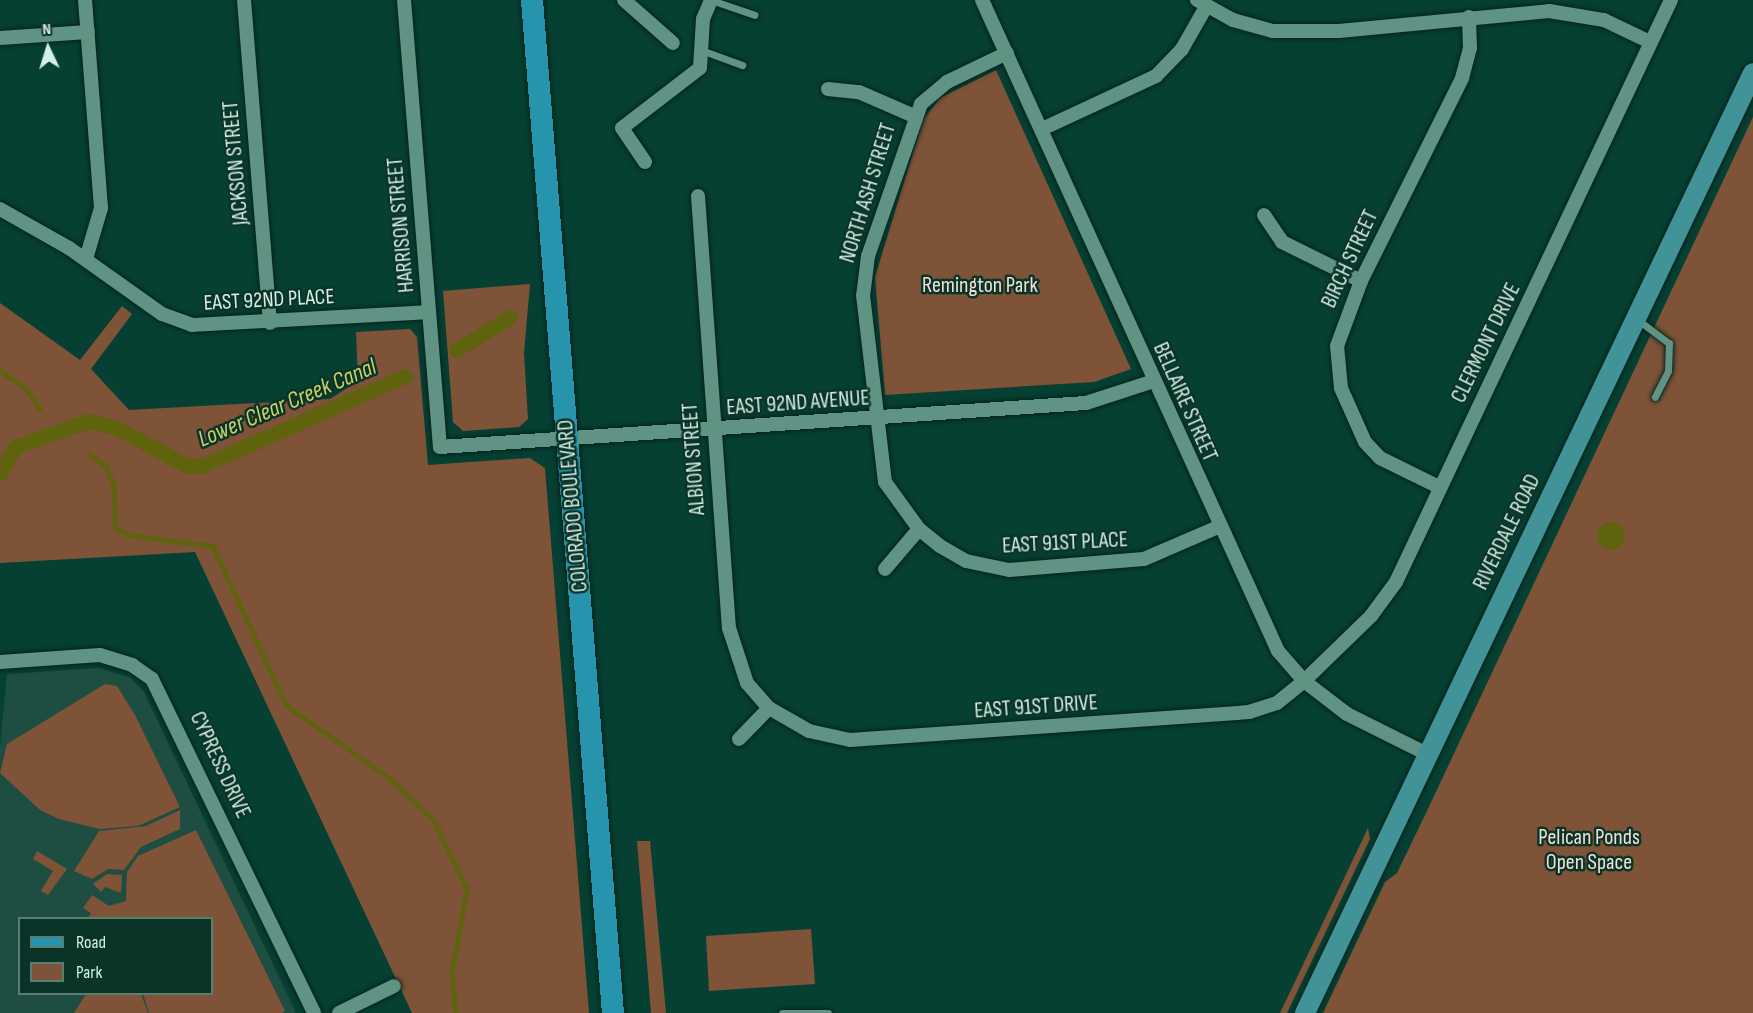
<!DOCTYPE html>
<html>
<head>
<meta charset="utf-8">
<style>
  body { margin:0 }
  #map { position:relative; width:1753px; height:1013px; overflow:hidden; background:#064033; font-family:"Sofia Sans Condensed",sans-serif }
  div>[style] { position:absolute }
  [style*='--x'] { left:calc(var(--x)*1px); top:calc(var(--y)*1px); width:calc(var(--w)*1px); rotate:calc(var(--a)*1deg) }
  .built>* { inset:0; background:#1e4d41 }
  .green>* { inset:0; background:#7e5338 }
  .water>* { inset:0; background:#5f630d }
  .round { border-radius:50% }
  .stream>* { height:4.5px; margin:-2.25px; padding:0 2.25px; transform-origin:2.25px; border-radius:2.25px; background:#5f630d }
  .canal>* { height:15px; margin:-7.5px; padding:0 7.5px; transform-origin:7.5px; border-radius:7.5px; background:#5f630d }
  .roads { filter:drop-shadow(0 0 2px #07231c) drop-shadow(0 0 2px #07231c) }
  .lane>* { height:7px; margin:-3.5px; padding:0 3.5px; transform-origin:3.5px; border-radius:3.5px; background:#5f9383 }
  .street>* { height:14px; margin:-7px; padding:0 7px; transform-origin:7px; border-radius:7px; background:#5f9383 }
  .secondary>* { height:20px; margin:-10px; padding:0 10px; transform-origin:10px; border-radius:10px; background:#429398 }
  .primary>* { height:22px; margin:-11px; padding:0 11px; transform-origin:11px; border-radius:11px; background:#2694ac }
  span { translate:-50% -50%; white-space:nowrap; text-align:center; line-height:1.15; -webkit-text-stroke:5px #0b3429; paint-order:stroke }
  .street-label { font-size:22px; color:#d4eee5 }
  .park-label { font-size:22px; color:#f3e0d4 }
  .water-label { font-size:24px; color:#cad166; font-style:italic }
  .legend { position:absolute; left:18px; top:917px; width:195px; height:78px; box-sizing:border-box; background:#0b3429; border:2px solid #5b7e74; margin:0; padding:8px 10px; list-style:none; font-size:18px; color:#d4eee5 }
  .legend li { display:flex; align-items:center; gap:12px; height:30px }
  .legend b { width:30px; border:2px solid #5b7e74 }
  .north { position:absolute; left:18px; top:18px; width:60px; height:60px; -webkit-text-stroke:4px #0b3429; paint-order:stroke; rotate:356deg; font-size:16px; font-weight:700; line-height:24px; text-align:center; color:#d4eee5 }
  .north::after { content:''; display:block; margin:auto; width:21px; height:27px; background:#d4eee5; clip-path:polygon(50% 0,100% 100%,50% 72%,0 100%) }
</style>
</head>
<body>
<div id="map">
  <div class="built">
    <div style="clip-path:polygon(evenodd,99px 668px,131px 678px,144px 692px,296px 1013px,0 1013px,0 747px,7px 674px,99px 668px,20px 918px,212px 918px,212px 994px,20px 994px,20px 918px)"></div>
  </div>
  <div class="green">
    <div style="clip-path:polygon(996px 70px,1131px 369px,1094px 382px,885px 395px,875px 277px,923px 120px,940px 98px)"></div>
    <div style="clip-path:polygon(1753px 117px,1753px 1013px,1323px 1013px,1385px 882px,1397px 873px,1426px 813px)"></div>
    <div style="clip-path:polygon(530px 284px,524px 353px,528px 419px,519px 427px,463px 431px,453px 422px,443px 291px)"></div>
    <div style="clip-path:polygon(0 303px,80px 360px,122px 306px,132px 314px,91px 369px,129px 410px,330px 399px,358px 381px,356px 332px,410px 329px,417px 337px,428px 465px,530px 458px,545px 468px,589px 1013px,412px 1013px,195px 552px,0 563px)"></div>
    <div style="clip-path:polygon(105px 684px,117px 686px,135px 715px,180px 807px,138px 826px,100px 829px,59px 819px,40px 810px,0 773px,7px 744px)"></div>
    <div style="clip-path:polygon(180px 810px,180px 829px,141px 847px,124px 870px,108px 869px,92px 879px,74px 871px,99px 831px,146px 826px)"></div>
    <div style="clip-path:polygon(1368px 828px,1370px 839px,1287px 1013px,1280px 1013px)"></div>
    <div style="clip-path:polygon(196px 830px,285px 1011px,282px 1013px,149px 1013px,143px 994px,212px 994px,212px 918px,88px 918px,91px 913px,83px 908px,92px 895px,109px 906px,126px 901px,127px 872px,138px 856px)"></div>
    <div style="clip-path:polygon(637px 841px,650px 841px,666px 1013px,651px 1013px)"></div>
    <div style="clip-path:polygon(37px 851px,67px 869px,48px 895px,41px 891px,53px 871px,33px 859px)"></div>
    <div style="clip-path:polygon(107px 874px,122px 875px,121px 893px,105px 887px,101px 892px,93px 884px)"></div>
    <div style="clip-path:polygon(811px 929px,815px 984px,709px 991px,706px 936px)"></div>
    <div style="clip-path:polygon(86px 994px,141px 994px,148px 1013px,74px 1013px)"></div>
  </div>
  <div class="water">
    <div class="round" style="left:1597px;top:522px;width:28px;height:28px"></div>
  </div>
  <div class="stream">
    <div style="--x:0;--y:371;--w:31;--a:33"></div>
    <div style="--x:26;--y:388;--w:27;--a:56"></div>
    <div style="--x:90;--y:454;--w:20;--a:37"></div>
    <div style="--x:106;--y:466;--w:22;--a:68"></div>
    <div style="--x:114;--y:486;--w:41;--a:88.6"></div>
    <div style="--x:115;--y:527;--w:16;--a:30"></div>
    <div style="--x:129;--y:535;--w:85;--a:7.5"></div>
    <div style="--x:213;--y:546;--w:175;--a:65.3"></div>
    <div style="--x:286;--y:705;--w:128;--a:35.2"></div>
    <div style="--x:391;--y:779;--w:59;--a:43.6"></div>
    <div style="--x:434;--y:820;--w:76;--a:64.4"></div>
    <div style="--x:467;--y:889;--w:85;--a:100.1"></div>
    <div style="--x:452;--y:973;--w:40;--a:84.3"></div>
  </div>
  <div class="canal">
    <div style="--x:456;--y:350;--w:63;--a:-31.4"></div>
    <div style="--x:0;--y:473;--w:30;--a:-60"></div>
    <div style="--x:15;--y:447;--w:77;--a:-19.6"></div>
    <div style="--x:88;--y:421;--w:28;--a:13"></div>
    <div style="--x:115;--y:427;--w:81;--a:28.2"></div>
    <div style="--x:186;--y:465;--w:15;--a:4"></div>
    <div style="--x:201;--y:466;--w:223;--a:-23.8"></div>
  </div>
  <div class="roads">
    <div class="lane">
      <div style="--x:711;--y:0;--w:46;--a:18.8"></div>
      <div style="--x:701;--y:50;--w:44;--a:20.1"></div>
      <div style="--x:1638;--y:320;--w:39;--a:37"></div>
      <div style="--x:1669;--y:343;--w:28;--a:92"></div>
      <div style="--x:1668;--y:371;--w:29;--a:117"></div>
      <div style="--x:782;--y:1013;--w:46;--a:0"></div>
    </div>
    <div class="street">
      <div style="--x:85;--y:0;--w:209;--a:85.6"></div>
      <div style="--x:101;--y:208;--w:53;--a:106.4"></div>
      <div style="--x:244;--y:0;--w:324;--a:85.4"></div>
      <div style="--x:404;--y:0;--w:448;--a:85.4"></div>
      <div style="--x:440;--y:447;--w:647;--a:-3.9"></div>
      <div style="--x:1086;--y:403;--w:71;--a:-17.9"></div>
      <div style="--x:624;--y:0;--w:65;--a:41.3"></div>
      <div style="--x:982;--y:0;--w:715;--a:65.55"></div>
      <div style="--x:1278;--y:651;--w:40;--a:49"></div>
      <div style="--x:1304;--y:681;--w:54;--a:37.5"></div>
      <div style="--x:1347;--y:714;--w:89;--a:26.6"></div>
      <div style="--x:1197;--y:0;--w:41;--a:29.1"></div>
      <div style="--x:1233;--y:20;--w:41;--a:15.4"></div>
      <div style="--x:1273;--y:31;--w:66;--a:0"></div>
      <div style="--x:1339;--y:31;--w:211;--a:-5.4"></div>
      <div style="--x:1549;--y:11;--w:56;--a:9.3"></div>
      <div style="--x:1604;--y:20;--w:51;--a:25.6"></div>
      <div style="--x:0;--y:38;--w:88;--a:-3.9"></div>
      <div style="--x:1007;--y:53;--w:67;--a:154.2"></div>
      <div style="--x:947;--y:82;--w:34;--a:140"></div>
      <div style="--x:921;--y:104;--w:161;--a:109.2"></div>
      <div style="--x:868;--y:256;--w:39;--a:97"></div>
      <div style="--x:863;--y:295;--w:188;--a:83.3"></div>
      <div style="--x:885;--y:482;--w:58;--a:54.1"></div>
      <div style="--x:919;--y:529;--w:27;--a:39"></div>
      <div style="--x:940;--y:546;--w:30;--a:30"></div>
      <div style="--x:966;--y:561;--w:44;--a:11.8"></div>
      <div style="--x:1009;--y:570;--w:135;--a:-4.7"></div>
      <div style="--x:1144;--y:559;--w:81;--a:-23.4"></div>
      <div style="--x:828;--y:89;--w:31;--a:6"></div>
      <div style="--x:859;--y:92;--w:60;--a:23.6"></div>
      <div style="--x:1042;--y:129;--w:126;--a:-24.9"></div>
      <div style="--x:1156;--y:76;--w:37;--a:-46"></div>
      <div style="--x:1182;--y:49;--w:48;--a:-60.3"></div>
      <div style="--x:645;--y:162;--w:41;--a:-124.1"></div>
      <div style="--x:622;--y:128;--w:98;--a:-37.6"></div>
      <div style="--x:700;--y:68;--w:49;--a:-86.5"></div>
      <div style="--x:703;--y:19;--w:21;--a:-67"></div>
      <div style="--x:698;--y:196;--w:433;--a:85.9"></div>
      <div style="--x:729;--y:628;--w:58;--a:71.9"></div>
      <div style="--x:747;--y:683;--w:33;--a:49"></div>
      <div style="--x:769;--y:708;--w:46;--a:29.9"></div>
      <div style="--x:809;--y:731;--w:42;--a:12.4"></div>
      <div style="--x:850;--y:740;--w:400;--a:-4"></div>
      <div style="--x:1249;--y:712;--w:29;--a:-18"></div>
      <div style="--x:1277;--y:703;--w:35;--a:-39"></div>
      <div style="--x:1304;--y:681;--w:93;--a:-44.1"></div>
      <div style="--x:1371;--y:616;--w:42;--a:-53.7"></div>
      <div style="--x:1396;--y:582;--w:644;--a:-64.71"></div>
      <div style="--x:0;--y:209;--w:79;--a:29.5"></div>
      <div style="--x:69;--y:248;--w:114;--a:35.4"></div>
      <div style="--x:162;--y:314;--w:32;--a:20"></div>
      <div style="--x:192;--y:325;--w:237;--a:-3.1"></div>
      <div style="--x:1264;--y:215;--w:32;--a:56"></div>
      <div style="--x:1282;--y:242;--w:88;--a:26.3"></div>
      <div style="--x:1439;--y:487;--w:66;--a:-153.8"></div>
      <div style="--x:1380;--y:458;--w:22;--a:-133"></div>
      <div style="--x:1365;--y:442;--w:59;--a:-114"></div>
      <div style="--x:1341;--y:388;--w:42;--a:-95.4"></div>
      <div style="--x:1337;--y:346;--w:69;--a:-69.7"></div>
      <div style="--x:1361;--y:281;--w:227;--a:-63.5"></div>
      <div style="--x:1462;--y:78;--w:31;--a:-75"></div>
      <div style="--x:1470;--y:48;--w:31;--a:-92"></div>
      <div style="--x:885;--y:569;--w:52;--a:-49.6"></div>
      <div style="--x:0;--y:662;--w:100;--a:-4"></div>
      <div style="--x:100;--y:655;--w:34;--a:17"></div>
      <div style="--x:132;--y:665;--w:24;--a:35"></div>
      <div style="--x:152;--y:679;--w:371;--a:64.1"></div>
      <div style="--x:739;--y:739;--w:43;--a:-45.9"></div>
      <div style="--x:339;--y:1013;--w:61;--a:-26.1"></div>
    </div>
    <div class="secondary">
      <div style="--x:1305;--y:1013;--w:1041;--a:-64.52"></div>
    </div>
    <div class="primary">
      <div style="--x:532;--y:0;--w:1016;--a:85.43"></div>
    </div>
  </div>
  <div class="street-label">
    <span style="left:236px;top:163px;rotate:-95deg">JACKSON STREET</span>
    <span style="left:868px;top:193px;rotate:-73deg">NORTH ASH STREET</span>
    <span style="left:401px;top:225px;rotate:-95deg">HARRISON STREET</span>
    <span style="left:1350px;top:259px;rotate:-65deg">BIRCH STREET</span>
    <span style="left:269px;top:300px;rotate:-3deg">EAST 92ND PLACE</span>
    <span style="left:1486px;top:343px;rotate:-64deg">CLERMONT DRIVE</span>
    <span style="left:1185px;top:402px;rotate:66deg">BELLAIRE STREET</span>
    <span style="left:798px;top:403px;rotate:-4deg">EAST 92ND AVENUE</span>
    <span style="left:694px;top:459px;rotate:-94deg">ALBION STREET</span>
    <span style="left:573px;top:506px;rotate:-95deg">COLORADO BOULEVARD</span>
    <span style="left:1507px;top:532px;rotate:-64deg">RIVERDALE ROAD</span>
    <span style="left:1065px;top:543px;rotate:-3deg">EAST 91ST PLACE</span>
    <span style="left:1036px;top:707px;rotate:-4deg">EAST 91ST DRIVE</span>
    <span style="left:220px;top:765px;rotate:65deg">CYPRESS DRIVE</span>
  </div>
  <div class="park-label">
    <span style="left:980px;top:286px">Remington Park</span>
    <span style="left:1589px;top:850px">Pelican Ponds<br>Open Space</span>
  </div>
  <div class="water-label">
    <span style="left:287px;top:403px;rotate:-23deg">Lower Clear Creek Canal</span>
  </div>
  <ul class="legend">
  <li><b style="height:8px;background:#2694ac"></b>Road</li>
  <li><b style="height:16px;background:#7e5338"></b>Park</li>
  </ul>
  <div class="north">N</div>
</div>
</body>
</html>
